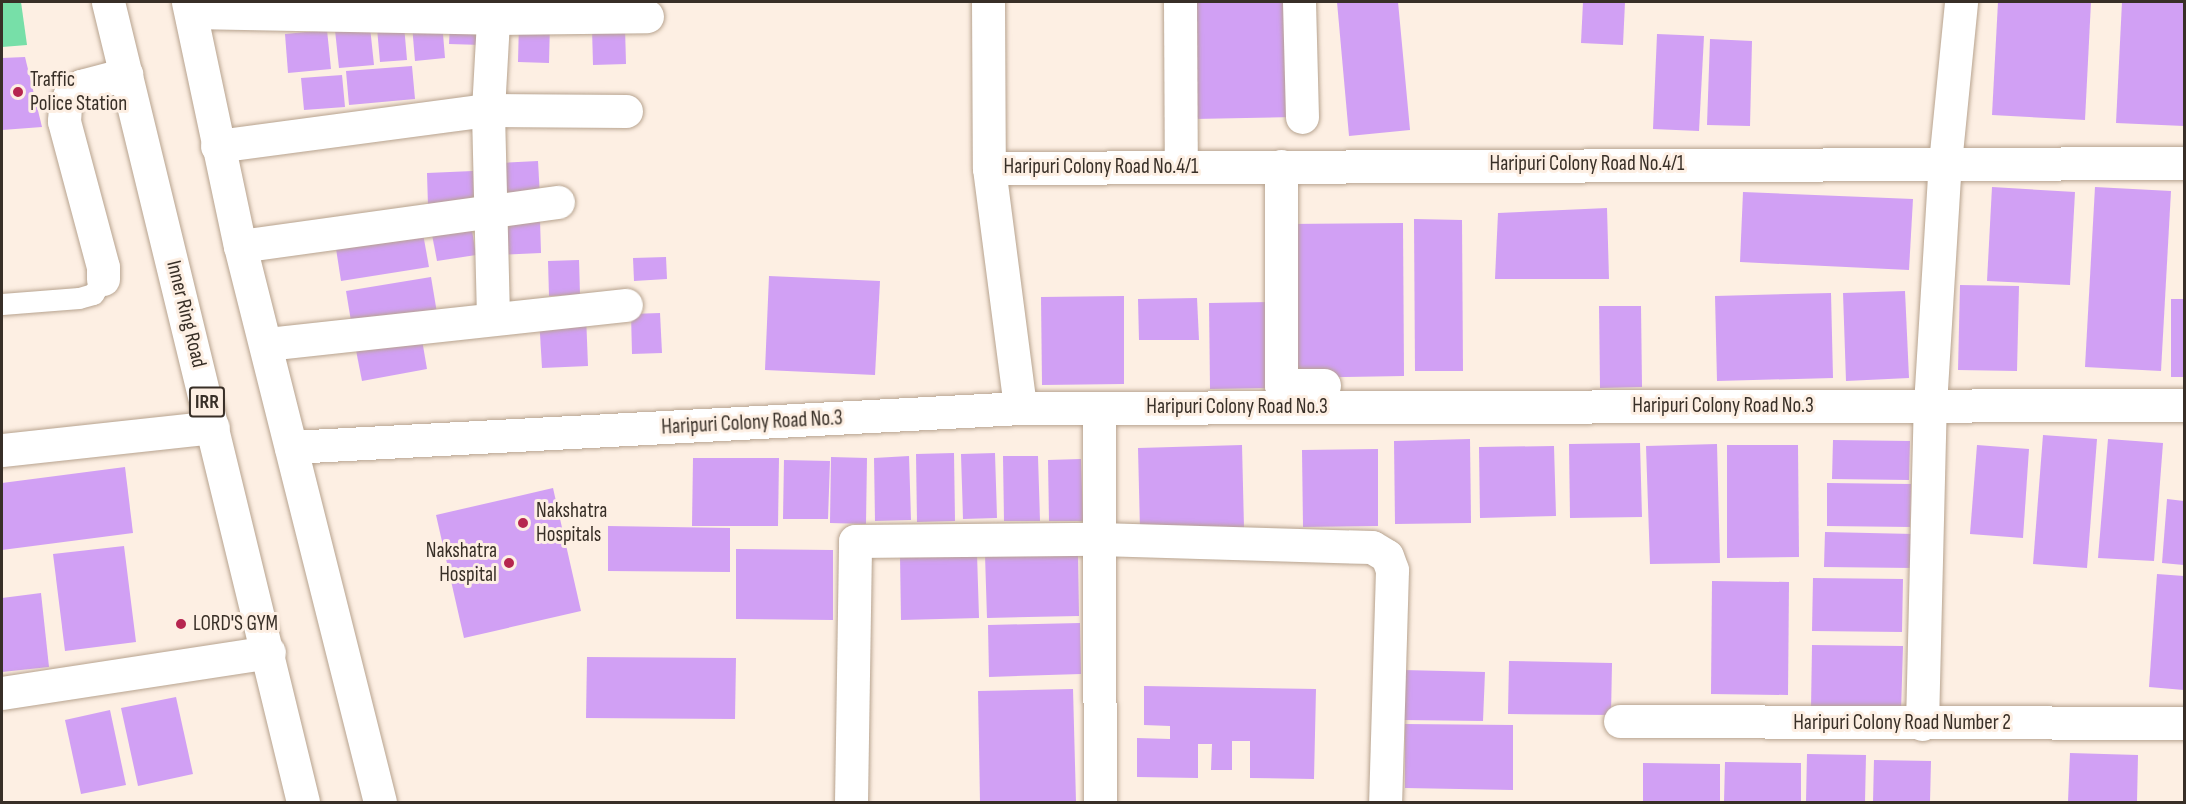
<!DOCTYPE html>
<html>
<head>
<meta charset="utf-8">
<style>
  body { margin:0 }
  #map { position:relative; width:2186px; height:804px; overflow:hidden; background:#fdefe3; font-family:"Sofia Sans Condensed",sans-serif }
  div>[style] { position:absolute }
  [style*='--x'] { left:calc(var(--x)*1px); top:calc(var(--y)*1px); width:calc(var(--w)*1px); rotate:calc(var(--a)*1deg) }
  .green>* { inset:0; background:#77dfa8 }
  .building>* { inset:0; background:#d1a0f4 }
  .roads { filter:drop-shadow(0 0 2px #b7a38f) drop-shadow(0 0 2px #b7a38f) }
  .service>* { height:21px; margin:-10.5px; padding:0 10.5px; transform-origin:10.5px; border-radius:10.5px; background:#fff }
  .minor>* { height:33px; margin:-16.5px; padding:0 16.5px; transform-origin:16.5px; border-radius:16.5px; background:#fff }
  .trunk>* { height:33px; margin:-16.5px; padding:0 16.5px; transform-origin:16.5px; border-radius:16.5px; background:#fff }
  .dots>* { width:16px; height:16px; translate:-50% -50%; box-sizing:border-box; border:3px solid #fdefe3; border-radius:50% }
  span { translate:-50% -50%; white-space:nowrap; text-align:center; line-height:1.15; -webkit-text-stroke:6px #fdefe3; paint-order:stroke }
  .shield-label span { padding:2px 4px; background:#fdefe3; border:2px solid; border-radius:4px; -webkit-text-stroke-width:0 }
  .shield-label { font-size:20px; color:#382f27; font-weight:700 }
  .poi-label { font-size:21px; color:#382f27 }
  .left { translate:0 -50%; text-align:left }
  .right { translate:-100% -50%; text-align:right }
  .street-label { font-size:21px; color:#382f27 }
  .frame { position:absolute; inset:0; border:3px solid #382f27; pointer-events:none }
</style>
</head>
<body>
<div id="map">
  <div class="green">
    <div style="clip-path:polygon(2px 2px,21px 2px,27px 45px,2px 47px)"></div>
  </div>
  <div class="building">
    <div style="clip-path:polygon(1191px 2px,1291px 2px,1294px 117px,1194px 119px)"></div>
    <div style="clip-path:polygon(1337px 2px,1398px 2px,1410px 130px,1349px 136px)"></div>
    <div style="clip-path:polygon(1583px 2px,1625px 2px,1623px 45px,1581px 43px)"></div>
    <div style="clip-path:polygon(1998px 2px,2091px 2px,2085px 120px,1992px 115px)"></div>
    <div style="clip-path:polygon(2122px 2px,2184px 2px,2184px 126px,2116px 123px)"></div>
    <div style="clip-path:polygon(442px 22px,445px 58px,415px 61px,412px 25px)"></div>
    <div style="clip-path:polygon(519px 22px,550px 22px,549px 63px,518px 62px)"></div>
    <div style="clip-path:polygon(450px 24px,482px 24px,482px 45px,449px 44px)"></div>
    <div style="clip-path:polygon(404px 25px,407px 60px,380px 62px,377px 28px)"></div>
    <div style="clip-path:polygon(370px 27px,374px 65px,339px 68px,335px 30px)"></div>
    <div style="clip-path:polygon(625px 27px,626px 64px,593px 65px,592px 28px)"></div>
    <div style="clip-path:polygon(327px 30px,331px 69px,288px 73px,285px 34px)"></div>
    <div style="clip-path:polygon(1657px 34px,1704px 36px,1699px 131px,1653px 129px)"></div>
    <div style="clip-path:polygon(1710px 39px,1752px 41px,1750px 126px,1707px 125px)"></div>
    <div style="clip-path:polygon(25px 57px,42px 127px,2px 130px,2px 58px)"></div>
    <div style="clip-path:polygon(412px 66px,415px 99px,349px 105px,346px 71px)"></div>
    <div style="clip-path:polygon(342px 75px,345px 107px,304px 110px,301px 78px)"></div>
    <div style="clip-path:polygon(538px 161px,540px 197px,503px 198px,501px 163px)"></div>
    <div style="clip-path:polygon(473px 171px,474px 205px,428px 206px,427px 173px)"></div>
    <div style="clip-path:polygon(1992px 187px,2075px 192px,2070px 285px,1987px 281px)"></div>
    <div style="clip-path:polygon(2095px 187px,2171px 191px,2161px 371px,2085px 367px)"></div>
    <div style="clip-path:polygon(1743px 192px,1913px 199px,1909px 270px,1740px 262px)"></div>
    <div style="clip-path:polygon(1607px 208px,1609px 279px,1495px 279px,1498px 213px)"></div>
    <div style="clip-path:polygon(470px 218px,476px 255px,437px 261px,430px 224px)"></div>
    <div style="clip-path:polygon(1414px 219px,1462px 220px,1463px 371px,1415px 371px)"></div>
    <div style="clip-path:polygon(540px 221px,541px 253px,497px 255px,496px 222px)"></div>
    <div style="clip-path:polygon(1403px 223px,1404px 376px,1288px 378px,1287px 224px)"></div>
    <div style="clip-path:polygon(422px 228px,429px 267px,341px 281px,335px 242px)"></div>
    <div style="clip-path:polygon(666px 257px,667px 279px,634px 281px,633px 258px)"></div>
    <div style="clip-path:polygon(579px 260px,580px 295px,549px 296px,548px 261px)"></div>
    <div style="clip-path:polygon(769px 276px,880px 281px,875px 375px,765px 370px)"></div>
    <div style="clip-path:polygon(431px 277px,437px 313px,352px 327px,346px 291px)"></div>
    <div style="clip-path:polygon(1960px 285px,2019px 286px,2017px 371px,1958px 370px)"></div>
    <div style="clip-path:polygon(1905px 291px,1909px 378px,1846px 381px,1843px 293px)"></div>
    <div style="clip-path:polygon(1831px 293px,1833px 378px,1717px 381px,1715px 296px)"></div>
    <div style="clip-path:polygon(1124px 296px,1124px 384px,1042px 385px,1041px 297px)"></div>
    <div style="clip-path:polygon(1197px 298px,1199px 340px,1139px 340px,1138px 299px)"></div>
    <div style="clip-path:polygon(2171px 299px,2184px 299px,2184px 377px,2171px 377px)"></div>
    <div style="clip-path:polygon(1270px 302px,1271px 388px,1210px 389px,1209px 303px)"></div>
    <div style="clip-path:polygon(1599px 306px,1641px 306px,1642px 387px,1600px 388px)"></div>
    <div style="clip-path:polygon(660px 313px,662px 353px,632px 354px,631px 314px)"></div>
    <div style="clip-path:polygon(586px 315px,588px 366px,542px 368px,539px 317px)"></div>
    <div style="clip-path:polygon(420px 328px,427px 369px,362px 381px,354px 340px)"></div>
    <div style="clip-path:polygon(2043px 435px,2097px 439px,2087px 568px,2033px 564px)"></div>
    <div style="clip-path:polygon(1470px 439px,1471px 523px,1395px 524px,1394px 441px)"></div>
    <div style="clip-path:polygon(2108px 439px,2163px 443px,2154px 561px,2098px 558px)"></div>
    <div style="clip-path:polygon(1833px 440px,1910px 441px,1909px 480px,1832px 479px)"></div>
    <div style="clip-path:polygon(1640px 443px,1642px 517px,1570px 518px,1569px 444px)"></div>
    <div style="clip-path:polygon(1717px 444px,1720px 563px,1650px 564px,1646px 446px)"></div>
    <div style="clip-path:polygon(1242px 445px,1244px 528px,1140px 530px,1138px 448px)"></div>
    <div style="clip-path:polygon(1727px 445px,1798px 445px,1799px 557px,1727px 558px)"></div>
    <div style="clip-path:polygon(1977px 445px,2029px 449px,2023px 538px,1970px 534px)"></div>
    <div style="clip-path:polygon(1554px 446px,1556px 516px,1480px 518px,1479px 447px)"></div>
    <div style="clip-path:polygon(1378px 449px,1378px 526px,1303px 527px,1302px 450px)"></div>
    <div style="clip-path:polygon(954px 453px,955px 521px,917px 522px,916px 454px)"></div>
    <div style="clip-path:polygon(995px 453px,997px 518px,963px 519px,961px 454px)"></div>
    <div style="clip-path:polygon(909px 456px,911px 520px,875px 521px,874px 458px)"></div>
    <div style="clip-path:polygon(1003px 456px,1038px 456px,1040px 521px,1004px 521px)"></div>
    <div style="clip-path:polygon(831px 457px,867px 458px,866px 524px,830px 523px)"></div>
    <div style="clip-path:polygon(693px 458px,779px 458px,778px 526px,692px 526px)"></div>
    <div style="clip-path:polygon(1081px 459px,1083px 521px,1049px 521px,1048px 460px)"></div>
    <div style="clip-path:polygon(784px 460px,830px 461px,828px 519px,783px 519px)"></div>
    <div style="clip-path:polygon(125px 467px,133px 533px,2px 550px,2px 483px)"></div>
    <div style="clip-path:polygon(1827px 483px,1911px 484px,1910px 527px,1827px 526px)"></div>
    <div style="clip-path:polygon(553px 488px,581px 611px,464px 638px,436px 515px)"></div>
    <div style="clip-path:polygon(2167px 499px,2184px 501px,2184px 565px,2162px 563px)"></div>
    <div style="clip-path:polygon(608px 526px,730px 528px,730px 572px,608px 571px)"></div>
    <div style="clip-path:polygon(1825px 532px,1914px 534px,1913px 568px,1824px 567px)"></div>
    <div style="clip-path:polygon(124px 546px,136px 642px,65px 651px,53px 554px)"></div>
    <div style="clip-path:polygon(736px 549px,833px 550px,833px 620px,736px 619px)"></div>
    <div style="clip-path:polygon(1078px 553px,1079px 616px,987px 618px,985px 555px)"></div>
    <div style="clip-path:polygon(977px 554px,979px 618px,901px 620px,900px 556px)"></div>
    <div style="clip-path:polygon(2157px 574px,2184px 576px,2184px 690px,2149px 687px)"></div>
    <div style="clip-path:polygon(1813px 578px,1903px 579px,1902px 632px,1812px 631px)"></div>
    <div style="clip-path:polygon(1712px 581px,1789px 582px,1788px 695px,1711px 694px)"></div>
    <div style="clip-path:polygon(41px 593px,49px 667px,2px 672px,2px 598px)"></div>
    <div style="clip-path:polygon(1080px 623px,1081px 674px,989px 677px,988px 625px)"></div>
    <div style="clip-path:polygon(1812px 645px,1903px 646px,1901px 712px,1811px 710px)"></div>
    <div style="clip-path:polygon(587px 657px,736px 658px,735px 719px,586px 718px)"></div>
    <div style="clip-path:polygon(1509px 661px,1612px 663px,1611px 715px,1508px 714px)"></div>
    <div style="clip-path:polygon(1403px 670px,1485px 672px,1483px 721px,1402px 720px)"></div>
    <div style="clip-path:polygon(1144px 686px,1316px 689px,1314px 779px,1250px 778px,1250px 741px,1232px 741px,1232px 770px,1211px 770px,1212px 744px,1198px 744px,1198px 778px,1137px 777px,1137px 738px,1170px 739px,1170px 726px,1144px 725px)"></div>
    <div style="clip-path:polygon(1073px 689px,1076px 802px,980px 802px,978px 691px)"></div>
    <div style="clip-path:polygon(176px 697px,193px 774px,138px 786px,121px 708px)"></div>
    <div style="clip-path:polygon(110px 710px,126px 785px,81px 794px,65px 720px)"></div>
    <div style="clip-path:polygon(1405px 724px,1513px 725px,1513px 790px,1405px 788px)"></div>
    <div style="clip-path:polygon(2070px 753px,2138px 755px,2137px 802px,2068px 802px)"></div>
    <div style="clip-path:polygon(1807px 754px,1866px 755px,1865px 802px,1806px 802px)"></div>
    <div style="clip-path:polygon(1874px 760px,1931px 761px,1930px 802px,1873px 802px)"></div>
    <div style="clip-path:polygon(1725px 762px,1801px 763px,1801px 802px,1724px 802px)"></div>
    <div style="clip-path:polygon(1643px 763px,1720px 764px,1720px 802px,1643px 802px)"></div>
  </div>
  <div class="roads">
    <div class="service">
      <div style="--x:2;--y:304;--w:77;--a:-4.5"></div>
      <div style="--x:79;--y:298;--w:15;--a:-16"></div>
      <div style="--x:93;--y:294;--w:18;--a:-56"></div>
    </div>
    <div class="minor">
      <div style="--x:988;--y:2;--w:166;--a:89.7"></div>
      <div style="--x:989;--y:168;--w:242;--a:82.6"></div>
      <div style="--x:1180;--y:2;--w:164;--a:89.7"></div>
      <div style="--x:1299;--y:2;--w:115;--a:88.5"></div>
      <div style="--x:191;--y:12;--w:303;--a:1.1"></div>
      <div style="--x:494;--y:18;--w:153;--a:-0.7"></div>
      <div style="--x:217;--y:146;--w:273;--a:-7.6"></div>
      <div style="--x:488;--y:110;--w:138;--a:0.4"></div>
      <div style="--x:1281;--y:166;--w:219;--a:90"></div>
      <div style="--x:1281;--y:385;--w:43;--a:0"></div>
      <div style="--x:989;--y:168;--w:1195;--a:-0.24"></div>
      <div style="--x:240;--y:246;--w:321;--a:-7.9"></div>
      <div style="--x:103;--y:279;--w:12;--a:-90"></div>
      <div style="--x:103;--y:267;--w:151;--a:-105"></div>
      <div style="--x:64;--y:121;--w:15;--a:-86"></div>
      <div style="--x:65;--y:106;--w:13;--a:-67"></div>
      <div style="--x:70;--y:94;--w:14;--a:-36"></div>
      <div style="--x:81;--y:86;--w:47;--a:-14.9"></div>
      <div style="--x:493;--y:317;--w:207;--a:-91.4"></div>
      <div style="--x:488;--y:110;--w:108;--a:-86.8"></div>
      <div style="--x:266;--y:344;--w:362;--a:-6.2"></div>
      <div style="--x:1099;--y:408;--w:394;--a:89.9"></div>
      <div style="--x:291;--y:447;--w:730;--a:-3.06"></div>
      <div style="--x:1020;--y:408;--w:1164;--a:-0.15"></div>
      <div style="--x:2;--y:450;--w:212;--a:-6.2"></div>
      <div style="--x:2;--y:693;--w:270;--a:-8.7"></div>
      <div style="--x:1620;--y:721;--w:564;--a:0.2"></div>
      <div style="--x:1922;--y:724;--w:319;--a:-88.6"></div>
      <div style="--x:1930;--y:405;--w:242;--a:-86.5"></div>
      <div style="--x:1945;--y:163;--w:162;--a:-84.3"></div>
      <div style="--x:851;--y:802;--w:261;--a:-89.1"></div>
      <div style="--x:855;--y:541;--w:244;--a:-0.5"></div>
      <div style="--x:1099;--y:539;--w:273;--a:1.7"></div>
      <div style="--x:1372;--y:547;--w:17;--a:31"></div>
      <div style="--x:1387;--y:556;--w:15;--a:70"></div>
      <div style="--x:1392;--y:570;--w:232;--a:91.7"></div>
    </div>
    <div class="trunk">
      <div style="--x:108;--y:2;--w:823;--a:76.3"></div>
      <div style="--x:188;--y:2;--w:249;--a:78"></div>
      <div style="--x:240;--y:246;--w:573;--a:75.87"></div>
    </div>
  </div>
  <div class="dots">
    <div style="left:18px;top:92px;background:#b6254f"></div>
    <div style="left:523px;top:523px;background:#b6254f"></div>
    <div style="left:509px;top:563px;background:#b6254f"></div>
    <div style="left:181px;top:624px;background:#b6254f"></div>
  </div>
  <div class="shield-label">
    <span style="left:207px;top:402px">IRR</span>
  </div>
  <div class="poi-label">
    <span class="left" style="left:30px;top:92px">Traffic<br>Police Station</span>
    <span class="left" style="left:536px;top:523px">Nakshatra<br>Hospitals</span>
    <span class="right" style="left:497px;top:563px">Nakshatra<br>Hospital</span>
    <span class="left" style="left:193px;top:624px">LORD'S GYM</span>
  </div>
  <div class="street-label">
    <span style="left:1587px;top:164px">Haripuri Colony Road No.4/1</span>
    <span style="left:1101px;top:167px">Haripuri Colony Road No.4/1</span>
    <span style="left:186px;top:314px;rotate:76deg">Inner Ring Road</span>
    <span style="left:1723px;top:406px">Haripuri Colony Road No.3</span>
    <span style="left:1237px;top:407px">Haripuri Colony Road No.3</span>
    <span style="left:752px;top:423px;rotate:-3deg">Haripuri Colony Road No.3</span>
    <span style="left:1902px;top:723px">Haripuri Colony Road Number 2</span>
  </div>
  <div class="frame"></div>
</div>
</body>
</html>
